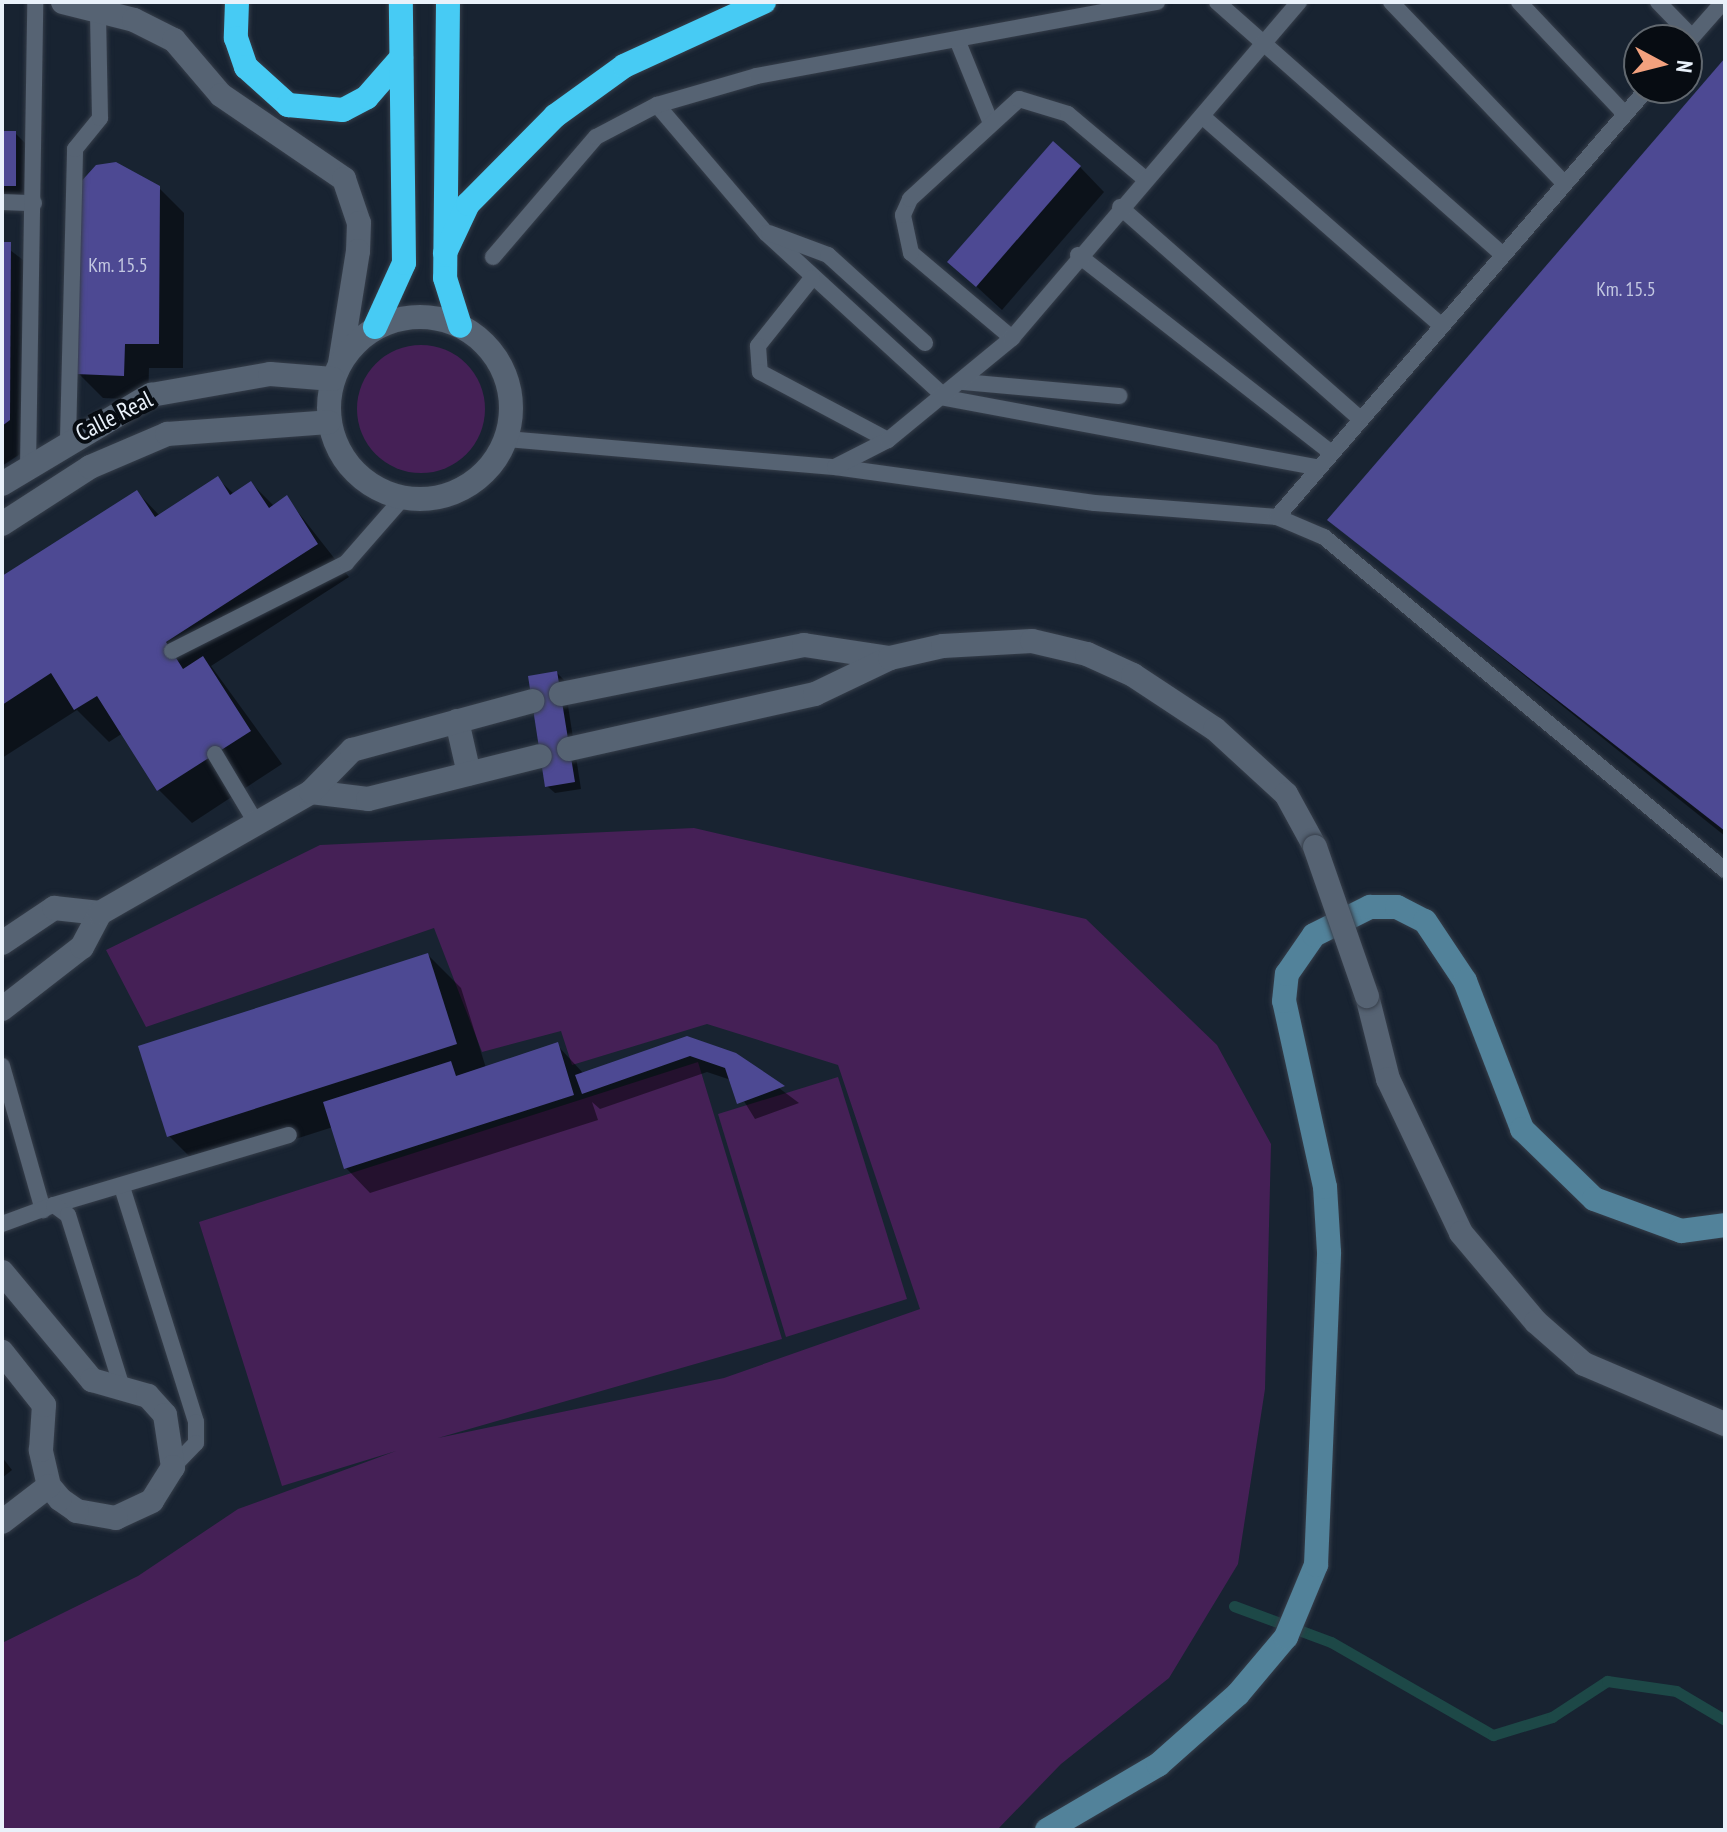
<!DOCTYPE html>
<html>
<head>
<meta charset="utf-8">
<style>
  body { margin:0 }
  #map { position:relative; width:1727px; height:1832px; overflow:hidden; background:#182331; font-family:"PT Sans Narrow",sans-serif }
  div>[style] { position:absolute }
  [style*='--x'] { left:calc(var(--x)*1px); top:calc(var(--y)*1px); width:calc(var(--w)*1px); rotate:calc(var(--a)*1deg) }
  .green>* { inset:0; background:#452056 }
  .round { border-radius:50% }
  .shadow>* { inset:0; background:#0007 }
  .stream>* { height:11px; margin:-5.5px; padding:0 5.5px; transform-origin:5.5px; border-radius:5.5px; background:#1d4847 }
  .building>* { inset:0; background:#4d4993 }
  .roads { filter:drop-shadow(0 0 2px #363e4a) drop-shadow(0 0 2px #363e4a) }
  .lane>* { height:16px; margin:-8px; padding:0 8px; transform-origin:8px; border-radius:8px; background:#566373 }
  .street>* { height:24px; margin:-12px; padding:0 12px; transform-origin:12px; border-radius:12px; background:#566373 }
  .street>.ring { margin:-12px; padding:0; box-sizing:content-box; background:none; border:24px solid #566373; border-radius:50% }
  .secondary>* { height:24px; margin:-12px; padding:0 12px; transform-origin:12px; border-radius:12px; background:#52829a }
  .highway>* { height:24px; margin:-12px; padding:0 12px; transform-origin:12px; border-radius:12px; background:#47cbf4 }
  .bridges { filter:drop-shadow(0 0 2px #363e4a) drop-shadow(0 0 2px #363e4a) }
  .street-bridge>* { height:24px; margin:-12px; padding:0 12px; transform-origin:12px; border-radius:12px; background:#566373 }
  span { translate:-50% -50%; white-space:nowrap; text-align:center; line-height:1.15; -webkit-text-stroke:8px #070c12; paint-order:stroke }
  .number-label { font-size:20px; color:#c2c7e0 }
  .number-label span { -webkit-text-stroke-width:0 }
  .street-label { font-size:24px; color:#e9f1fa }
  .frame { position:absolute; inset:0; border:4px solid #e9f1fa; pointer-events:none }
  .north { position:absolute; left:1623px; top:24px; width:80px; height:80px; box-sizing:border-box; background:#070c12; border:2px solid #61686f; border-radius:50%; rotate:97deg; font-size:22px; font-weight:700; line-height:32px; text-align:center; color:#e9f1fa }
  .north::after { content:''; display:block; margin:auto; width:28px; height:36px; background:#f2a17e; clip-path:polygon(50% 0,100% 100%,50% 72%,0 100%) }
</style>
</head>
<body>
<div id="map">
  <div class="green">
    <div class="round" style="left:357px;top:345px;width:128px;height:128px"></div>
    <div style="clip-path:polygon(694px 828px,1086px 919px,1217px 1045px,1271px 1144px,1265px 1389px,1238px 1564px,1169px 1678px,1061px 1764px,997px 1830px,2px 1830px,2px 1643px,138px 1576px,238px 1509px,396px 1451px,282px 1486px,199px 1222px,698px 1062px,782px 1339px,438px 1438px,724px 1378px,920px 1309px,838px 1065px,707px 1024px,572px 1065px,561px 1031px,482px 1052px,434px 928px,146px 1027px,106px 950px,320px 845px)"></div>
    <div style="clip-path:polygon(838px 1077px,907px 1299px,786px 1337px,718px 1114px)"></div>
  </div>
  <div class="shadow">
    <div style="clip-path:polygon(1725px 61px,1725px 836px,1330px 520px)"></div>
    <div style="clip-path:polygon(2px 133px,15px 133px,40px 158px,40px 210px,2px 210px)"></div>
    <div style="clip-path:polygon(1080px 167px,1104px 192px,1002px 310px,950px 262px)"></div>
    <div style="clip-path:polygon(159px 188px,184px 213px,183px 368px,149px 368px,148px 400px,103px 398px,78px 373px)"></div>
    <div style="clip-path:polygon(2px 244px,35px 269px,34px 445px,2px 466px)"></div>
    <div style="clip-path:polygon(218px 479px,234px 494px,251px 483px,274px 506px,287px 498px,349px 577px,211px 666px,282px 764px,192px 823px,159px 790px,123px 733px,109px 742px,77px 710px,2px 758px,2px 579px,137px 492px,160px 516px)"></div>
    <div style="clip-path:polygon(557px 673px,564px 680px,581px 789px,555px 793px,547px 786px)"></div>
    <div style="clip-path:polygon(428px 955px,461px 988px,486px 1068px,557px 1045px,584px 1074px,687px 1038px,735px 1055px,799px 1103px,755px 1119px,731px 1080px,707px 1072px,600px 1109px,592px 1102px,598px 1120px,370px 1193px,346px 1168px,333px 1127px,202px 1169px,169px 1136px,141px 1048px)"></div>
    <div style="clip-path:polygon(2px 1457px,12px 1470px,2px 1478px)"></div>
  </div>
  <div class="stream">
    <div style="--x:1234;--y:1606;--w:103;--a:20.4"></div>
    <div style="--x:1331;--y:1642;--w:187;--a:29.9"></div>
    <div style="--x:1493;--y:1735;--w:62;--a:-17"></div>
    <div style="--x:1552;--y:1717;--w:66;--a:-33.2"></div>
    <div style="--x:1607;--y:1681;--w:70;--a:8.2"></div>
    <div style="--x:1676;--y:1691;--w:57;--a:30.6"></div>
  </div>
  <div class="building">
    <div style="clip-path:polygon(1725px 58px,1725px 831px,1327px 520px)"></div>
    <div style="clip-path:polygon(2px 131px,16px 131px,16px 186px,2px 186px)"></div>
    <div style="clip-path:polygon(1053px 141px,1081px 166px,976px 287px,947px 262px)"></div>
    <div style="clip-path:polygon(116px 162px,160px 186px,159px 344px,125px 344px,124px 376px,76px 374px,78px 185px,96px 165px)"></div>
    <div style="clip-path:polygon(2px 242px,11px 242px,10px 420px,2px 426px)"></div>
    <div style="clip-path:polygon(218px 476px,230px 495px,251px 481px,269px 508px,287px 495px,318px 544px,166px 642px,183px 669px,203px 656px,251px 731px,157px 791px,97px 696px,74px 710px,51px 673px,2px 705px,2px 576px,137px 490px,155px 517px)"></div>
    <div style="clip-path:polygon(557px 671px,575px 782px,545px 787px,528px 676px)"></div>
    <div style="clip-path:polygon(428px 953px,457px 1044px,167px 1137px,138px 1046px)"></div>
    <div style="clip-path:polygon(687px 1036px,736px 1053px,785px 1086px,737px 1104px,725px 1068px,690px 1056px,582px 1094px,575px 1075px)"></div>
    <div style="clip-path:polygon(558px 1042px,574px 1095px,344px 1169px,323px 1102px,451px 1061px,456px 1076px)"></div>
  </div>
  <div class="roads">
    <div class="lane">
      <div style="--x:1217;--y:2;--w:380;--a:41.5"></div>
      <div style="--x:1391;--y:2;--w:250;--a:46.3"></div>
      <div style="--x:1519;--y:2;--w:154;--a:46.6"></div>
      <div style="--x:1658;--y:2;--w:49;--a:45.8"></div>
      <div style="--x:958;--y:42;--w:85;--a:67.9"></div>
      <div style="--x:1687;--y:43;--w:55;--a:-48.7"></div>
      <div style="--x:657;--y:105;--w:168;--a:49.6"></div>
      <div style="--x:766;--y:233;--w:244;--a:42.5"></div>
      <div style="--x:946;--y:398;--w:375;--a:10.6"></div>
      <div style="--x:1202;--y:116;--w:316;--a:41.2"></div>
      <div style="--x:2;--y:202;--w:32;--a:2"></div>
      <div style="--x:1120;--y:207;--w:317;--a:41.4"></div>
      <div style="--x:769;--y:233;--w:63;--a:20.4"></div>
      <div style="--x:828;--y:255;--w:131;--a:42.2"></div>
      <div style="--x:1078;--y:255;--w:318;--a:38"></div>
      <div style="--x:493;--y:257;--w:158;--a:-49.4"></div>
      <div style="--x:596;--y:137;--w:69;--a:-27.7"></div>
      <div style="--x:657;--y:105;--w:104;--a:-16.2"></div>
      <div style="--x:757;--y:76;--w:407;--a:-10.5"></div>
      <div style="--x:812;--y:278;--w:87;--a:128.5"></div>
      <div style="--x:758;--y:346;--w:26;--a:86"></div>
      <div style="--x:760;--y:372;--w:145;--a:28"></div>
      <div style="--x:1012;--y:338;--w:132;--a:-139.9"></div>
      <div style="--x:911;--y:253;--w:39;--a:-102"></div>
      <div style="--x:903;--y:215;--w:17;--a:-66"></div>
      <div style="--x:910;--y:199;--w:148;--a:-42.5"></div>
      <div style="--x:1019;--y:99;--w:51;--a:17"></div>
      <div style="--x:1068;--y:114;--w:99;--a:40.1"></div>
      <div style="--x:963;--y:382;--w:157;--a:5.1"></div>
      <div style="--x:68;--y:439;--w:290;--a:-88.6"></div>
      <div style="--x:75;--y:149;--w:40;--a:-51"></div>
      <div style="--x:100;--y:118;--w:108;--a:-91.1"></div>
      <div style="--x:506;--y:439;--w:330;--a:4.9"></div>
      <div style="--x:835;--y:467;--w:262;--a:7.9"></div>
      <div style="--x:1095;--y:503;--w:183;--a:4.4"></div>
      <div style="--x:1277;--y:517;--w:51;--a:23.1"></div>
      <div style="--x:1324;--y:537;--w:521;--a:39.71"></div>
      <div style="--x:28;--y:467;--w:465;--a:-89.1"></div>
      <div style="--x:835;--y:467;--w:59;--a:-27"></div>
      <div style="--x:888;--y:440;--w:161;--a:-39.4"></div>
      <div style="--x:1012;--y:338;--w:442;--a:-49.5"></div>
      <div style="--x:1277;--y:517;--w:567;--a:-49.15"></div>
      <div style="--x:172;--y:651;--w:195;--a:-26.8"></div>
      <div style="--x:346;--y:563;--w:86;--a:-48.8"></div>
      <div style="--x:215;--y:754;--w:78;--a:59.2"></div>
      <div style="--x:2;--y:1066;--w:150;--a:74.1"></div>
      <div style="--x:122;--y:1187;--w:246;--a:72.5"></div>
      <div style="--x:196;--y:1422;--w:21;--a:90"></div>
      <div style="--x:196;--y:1443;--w:33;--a:134"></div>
      <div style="--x:54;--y:1205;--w:245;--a:-16.6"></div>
      <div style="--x:2;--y:1224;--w:55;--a:-20.1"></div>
      <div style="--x:54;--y:1205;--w:17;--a:36"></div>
      <div style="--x:68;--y:1215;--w:177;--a:72.6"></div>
    </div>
    <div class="street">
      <div style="--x:63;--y:2;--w:73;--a:14.2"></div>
      <div style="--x:134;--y:20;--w:45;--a:26.6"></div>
      <div style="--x:174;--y:40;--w:72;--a:49.5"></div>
      <div style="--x:221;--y:95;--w:149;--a:34.3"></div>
      <div style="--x:344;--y:179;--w:46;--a:71.2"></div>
      <div style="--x:359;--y:223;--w:28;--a:92"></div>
      <div style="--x:358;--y:251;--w:113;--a:99.1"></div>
      <div class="ring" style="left:329px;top:317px;width:158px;height:158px"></div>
      <div style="--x:2;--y:484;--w:174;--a:-30.9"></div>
      <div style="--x:151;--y:395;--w:121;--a:-10"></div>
      <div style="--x:270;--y:374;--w:63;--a:4.5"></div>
      <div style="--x:2;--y:524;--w:105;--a:-32.9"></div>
      <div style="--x:90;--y:467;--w:84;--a:-23.2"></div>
      <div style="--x:167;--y:434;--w:162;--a:-4.2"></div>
      <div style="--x:561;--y:694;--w:248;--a:-11.4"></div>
      <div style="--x:804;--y:645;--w:87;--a:8.6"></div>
      <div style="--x:457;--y:721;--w:54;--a:77.2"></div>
      <div style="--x:569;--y:749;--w:252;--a:-12.6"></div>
      <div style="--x:815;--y:694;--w:83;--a:-25.6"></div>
      <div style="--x:890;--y:658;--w:54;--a:-12.8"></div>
      <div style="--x:943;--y:646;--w:89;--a:-3.2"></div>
      <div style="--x:1032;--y:641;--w:57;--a:13.3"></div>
      <div style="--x:1087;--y:654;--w:51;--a:24.5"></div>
      <div style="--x:1133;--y:675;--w:98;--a:33.4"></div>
      <div style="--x:1215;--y:729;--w:96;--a:42.5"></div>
      <div style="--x:1286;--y:794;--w:60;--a:61.3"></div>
      <div style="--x:311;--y:792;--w:57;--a:7"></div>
      <div style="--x:368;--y:799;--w:177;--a:-14"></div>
      <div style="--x:2;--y:943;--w:63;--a:-33.9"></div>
      <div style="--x:54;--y:908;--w:46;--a:6.2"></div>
      <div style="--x:1367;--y:996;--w:86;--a:75.8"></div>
      <div style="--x:1388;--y:1079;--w:170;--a:64.6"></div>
      <div style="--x:1461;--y:1233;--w:116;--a:49.9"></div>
      <div style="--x:1536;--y:1322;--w:64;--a:41.2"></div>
      <div style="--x:1584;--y:1364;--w:153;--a:23.1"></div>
      <div style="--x:2;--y:1009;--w:101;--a:-37.8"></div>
      <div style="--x:82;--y:947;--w:38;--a:-62"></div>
      <div style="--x:100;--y:913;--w:243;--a:-29.8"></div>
      <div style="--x:311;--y:792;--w:59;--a:-45.7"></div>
      <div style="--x:352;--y:750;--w:187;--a:-15.2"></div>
      <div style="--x:2;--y:1272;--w:141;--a:50.2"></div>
      <div style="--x:92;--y:1380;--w:58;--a:15.9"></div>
      <div style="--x:148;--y:1396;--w:25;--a:48"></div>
      <div style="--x:165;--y:1415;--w:53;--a:81.3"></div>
      <div style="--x:173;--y:1467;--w:40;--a:122"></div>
      <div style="--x:152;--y:1501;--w:40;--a:155"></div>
      <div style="--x:116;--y:1518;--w:40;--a:-170"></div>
      <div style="--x:77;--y:1511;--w:21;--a:-145"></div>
      <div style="--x:60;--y:1499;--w:17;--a:-130"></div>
      <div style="--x:49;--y:1486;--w:37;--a:-103"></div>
      <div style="--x:41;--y:1450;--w:45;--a:-86.2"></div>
      <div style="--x:44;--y:1405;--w:68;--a:-128.4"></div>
      <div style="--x:2;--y:1522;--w:59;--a:-37.5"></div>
    </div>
    <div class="secondary">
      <div style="--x:1047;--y:1830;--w:129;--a:-30.4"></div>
      <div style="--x:1158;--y:1765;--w:107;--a:-41.6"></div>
      <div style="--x:1238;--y:1694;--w:75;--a:-49.9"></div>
      <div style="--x:1286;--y:1637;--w:78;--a:-67.4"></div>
      <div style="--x:1316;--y:1565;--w:313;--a:-87.6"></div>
      <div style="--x:1329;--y:1252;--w:65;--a:-93.5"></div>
      <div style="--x:1325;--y:1187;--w:190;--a:-102.4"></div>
      <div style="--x:1284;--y:1001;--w:27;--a:-84"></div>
      <div style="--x:1287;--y:974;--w:47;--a:-55.3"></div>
      <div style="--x:1314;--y:935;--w:63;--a:-26.6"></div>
      <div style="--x:1370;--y:907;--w:27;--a:0"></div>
      <div style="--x:1397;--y:907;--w:31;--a:27"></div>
      <div style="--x:1425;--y:921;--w:72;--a:56.3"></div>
      <div style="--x:1465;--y:981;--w:159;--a:68.9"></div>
      <div style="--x:1522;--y:1129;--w:100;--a:44.2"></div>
      <div style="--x:1594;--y:1199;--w:93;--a:20.2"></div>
      <div style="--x:1681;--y:1231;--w:44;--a:-7.8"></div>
    </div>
    <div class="highway">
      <div style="--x:237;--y:2;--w:36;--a:92"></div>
      <div style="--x:236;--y:38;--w:31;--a:71"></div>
      <div style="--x:246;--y:67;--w:57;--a:42.1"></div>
      <div style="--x:288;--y:105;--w:55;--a:5.2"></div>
      <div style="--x:343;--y:110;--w:27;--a:-28"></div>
      <div style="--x:367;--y:97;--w:52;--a:-48.9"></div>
      <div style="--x:448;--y:2;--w:276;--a:90.6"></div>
      <div style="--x:445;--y:278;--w:50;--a:72.6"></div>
      <div style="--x:445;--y:253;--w:54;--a:-64.9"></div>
      <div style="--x:468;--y:204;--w:124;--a:-45.3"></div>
      <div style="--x:555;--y:116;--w:85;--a:-35.9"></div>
      <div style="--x:624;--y:66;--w:154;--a:-24.6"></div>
      <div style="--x:375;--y:327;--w:70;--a:-65.6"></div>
      <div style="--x:404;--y:263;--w:261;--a:-90.7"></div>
    </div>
  </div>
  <div class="bridges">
    <div class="street-bridge">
      <div style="--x:1315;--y:847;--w:158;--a:70.8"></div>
    </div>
  </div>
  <div class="number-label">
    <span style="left:118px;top:265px">Km. 15.5</span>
    <span style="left:1626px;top:289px">Km. 15.5</span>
  </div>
  <div class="street-label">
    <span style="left:114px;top:416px;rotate:-27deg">Calle Real</span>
  </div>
  <div class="frame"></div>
  <div class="north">N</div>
</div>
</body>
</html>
